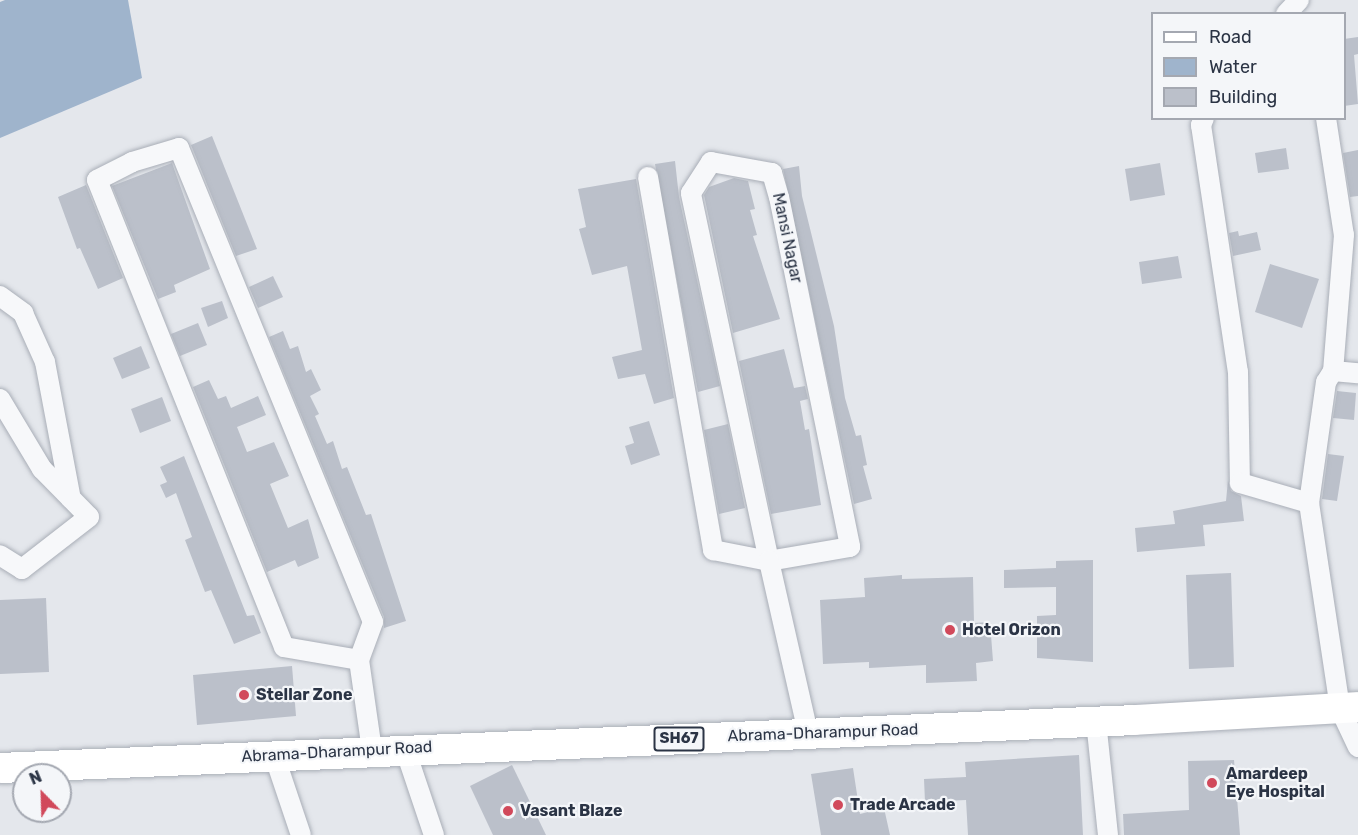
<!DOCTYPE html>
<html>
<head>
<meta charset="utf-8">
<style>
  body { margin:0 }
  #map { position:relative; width:1358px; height:835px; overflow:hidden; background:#e4e7ec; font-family:Rubik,sans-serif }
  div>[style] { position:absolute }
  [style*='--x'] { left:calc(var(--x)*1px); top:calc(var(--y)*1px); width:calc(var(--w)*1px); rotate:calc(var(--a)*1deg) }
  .water>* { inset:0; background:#9fb4cc }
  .building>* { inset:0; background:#bbc0ca }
  .roads { filter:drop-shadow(0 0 2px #a9aeb7) drop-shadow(0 0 2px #a9aeb7) }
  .minor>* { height:20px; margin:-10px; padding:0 10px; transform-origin:10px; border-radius:10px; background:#f7f8fa }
  .primary>* { height:30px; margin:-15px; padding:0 15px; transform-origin:15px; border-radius:15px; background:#fff }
  .dots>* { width:16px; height:16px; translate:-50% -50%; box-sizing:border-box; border:3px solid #f4f6f9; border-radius:50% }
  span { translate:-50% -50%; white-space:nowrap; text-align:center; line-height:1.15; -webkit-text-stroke:4.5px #f4f6f9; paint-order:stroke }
  .shield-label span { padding:2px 4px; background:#f4f6f9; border:2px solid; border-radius:4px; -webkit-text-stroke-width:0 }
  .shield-label { font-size:15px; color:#2b3445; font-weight:700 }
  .street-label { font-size:16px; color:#2b3445 }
  .poi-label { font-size:16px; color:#2b3445; font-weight:700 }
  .left { translate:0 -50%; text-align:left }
  .legend { position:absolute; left:1151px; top:12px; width:195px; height:108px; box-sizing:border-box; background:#f4f6f9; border:2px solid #a4a8b1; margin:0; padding:8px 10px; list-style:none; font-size:18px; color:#2b3445 }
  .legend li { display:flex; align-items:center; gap:12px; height:30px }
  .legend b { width:30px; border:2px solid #a4a8b1 }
  .north { position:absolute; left:12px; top:763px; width:60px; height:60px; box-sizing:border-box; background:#f4f6f9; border:2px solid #a4a8b1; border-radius:50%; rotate:337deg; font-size:16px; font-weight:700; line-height:24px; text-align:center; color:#2b3445 }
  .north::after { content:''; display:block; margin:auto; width:21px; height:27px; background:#d1495b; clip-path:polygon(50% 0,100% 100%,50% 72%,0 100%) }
</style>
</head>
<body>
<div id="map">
  <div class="water">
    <div style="clip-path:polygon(5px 0,128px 0,142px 78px,0 138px,0 2px)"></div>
  </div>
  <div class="building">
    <div style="clip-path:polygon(1358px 37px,1358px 54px,1354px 55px,1358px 104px,1344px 106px,1344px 39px)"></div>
    <div style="clip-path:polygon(212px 136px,257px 249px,236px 256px,191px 145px)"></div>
    <div style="clip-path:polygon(1286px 148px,1289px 169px,1258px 173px,1255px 153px)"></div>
    <div style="clip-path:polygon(1358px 150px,1358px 196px,1350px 197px,1343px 153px)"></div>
    <div style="clip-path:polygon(675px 161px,679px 197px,720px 386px,698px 392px,655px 164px)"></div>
    <div style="clip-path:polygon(172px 163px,210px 269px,174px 285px,176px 292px,158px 299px,112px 186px)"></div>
    <div style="clip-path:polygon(1160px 163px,1165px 195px,1130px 201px,1125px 169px)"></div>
    <div style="clip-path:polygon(799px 166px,802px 196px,834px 326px,845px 398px,856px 436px,861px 435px,867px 465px,863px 466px,872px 499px,854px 504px,783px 169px)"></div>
    <div style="clip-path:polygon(734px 178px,748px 181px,755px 209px,750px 210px,757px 235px,753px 236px,780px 319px,733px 333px,704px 195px,709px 187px)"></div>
    <div style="clip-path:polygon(636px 179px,674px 398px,654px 404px,645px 374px,618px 379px,612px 357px,642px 350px,627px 266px,592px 275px,579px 229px,586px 227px,578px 189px)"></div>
    <div style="clip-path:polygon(86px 185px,123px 278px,98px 289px,80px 248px,77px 249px,58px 197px)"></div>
    <div style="clip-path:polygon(1238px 231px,1239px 236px,1257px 232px,1261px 250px,1233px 256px,1229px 233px)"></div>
    <div style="clip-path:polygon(1178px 256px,1182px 278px,1142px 284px,1139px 262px)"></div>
    <div style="clip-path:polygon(1270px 264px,1319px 279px,1302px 328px,1255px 312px)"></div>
    <div style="clip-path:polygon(273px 276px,283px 297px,258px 308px,249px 287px)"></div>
    <div style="clip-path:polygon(222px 301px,228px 318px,208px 327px,201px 308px)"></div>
    <div style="clip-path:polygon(198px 323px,207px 345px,180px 356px,171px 334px)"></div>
    <div style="clip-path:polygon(283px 331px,290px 349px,298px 346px,306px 372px,311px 369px,321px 390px,310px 396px,319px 414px,315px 416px,327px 444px,333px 441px,342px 469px,347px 467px,366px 515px,371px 514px,406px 621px,384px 628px,384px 617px,269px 337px)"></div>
    <div style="clip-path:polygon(141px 346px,150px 368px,122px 379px,113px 358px)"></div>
    <div style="clip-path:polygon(784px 349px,794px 388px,805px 386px,808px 399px,800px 401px,805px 430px,809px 429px,821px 505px,771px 514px,739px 361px)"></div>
    <div style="clip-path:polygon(209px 380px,218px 399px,226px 396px,231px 408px,258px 396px,266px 415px,237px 427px,247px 452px,274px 442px,289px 476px,270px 484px,288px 528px,308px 519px,319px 558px,298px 567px,295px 560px,267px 572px,193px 387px)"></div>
    <div style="clip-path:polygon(1337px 391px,1356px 393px,1354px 420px,1333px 418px)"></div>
    <div style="clip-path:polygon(162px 397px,171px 421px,140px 433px,131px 409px)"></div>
    <div style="clip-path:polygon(649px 421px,660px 455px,631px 465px,625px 446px,634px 443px,629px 427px)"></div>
    <div style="clip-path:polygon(728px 424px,745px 508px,719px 514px,704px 430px)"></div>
    <div style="clip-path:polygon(1328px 454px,1344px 456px,1337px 501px,1322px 499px)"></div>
    <div style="clip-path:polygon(184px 456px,247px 616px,254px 615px,261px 633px,234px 644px,211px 590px,205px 592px,185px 540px,192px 537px,176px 493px,166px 498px,160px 485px,167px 482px,160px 467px)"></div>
    <div style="clip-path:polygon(1228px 480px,1231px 491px,1241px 496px,1244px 521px,1203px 525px,1205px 546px,1137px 552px,1135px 528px,1175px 524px,1173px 511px,1226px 501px)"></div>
    <div style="clip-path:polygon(1093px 560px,1093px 662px,1037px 658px,1037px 616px,1056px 615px,1056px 587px,1004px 588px,1004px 570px,1056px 568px,1056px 561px)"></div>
    <div style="clip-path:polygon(1231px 573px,1234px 667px,1189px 669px,1186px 575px)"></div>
    <div style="clip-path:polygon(902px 575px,902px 579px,973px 577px,974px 623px,990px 622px,993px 661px,976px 663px,977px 681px,926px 683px,926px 665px,869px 668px,869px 662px,823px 664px,820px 600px,865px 597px,864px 578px)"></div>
    <div style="clip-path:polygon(46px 598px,49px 672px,0 674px,0 600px)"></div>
    <div style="clip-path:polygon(292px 666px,296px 716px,197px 725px,193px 675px)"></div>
    <div style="clip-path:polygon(1079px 755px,1083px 835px,968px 835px,966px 800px,925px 802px,924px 779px,966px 777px,965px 762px)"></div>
    <div style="clip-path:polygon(1234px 760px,1240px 835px,1124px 835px,1123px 814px,1189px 810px,1188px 761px)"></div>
    <div style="clip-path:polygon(512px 765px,546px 835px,493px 835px,470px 786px)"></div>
    <div style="clip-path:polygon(853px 768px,860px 814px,884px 808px,890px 835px,821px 835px,811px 774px)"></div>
  </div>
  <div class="roads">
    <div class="minor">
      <div style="--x:1286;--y:14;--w:19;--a:-47"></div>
      <div style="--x:1204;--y:118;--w:8;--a:113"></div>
      <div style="--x:1201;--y:125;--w:250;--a:81.5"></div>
      <div style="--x:1238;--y:372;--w:111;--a:89"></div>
      <div style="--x:1240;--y:483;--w:72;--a:16.2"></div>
      <div style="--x:1326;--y:118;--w:118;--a:81.3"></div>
      <div style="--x:1344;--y:235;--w:136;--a:94.6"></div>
      <div style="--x:1333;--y:371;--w:13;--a:122"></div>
      <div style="--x:1326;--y:382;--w:122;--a:98"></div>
      <div style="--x:1309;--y:503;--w:208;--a:81.4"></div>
      <div style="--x:1340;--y:709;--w:42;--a:64.7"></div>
      <div style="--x:648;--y:177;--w:379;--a:80.1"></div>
      <div style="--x:713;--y:550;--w:57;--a:11.1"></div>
      <div style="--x:769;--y:561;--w:376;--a:-102"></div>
      <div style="--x:691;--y:193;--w:37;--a:-57"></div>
      <div style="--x:711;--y:162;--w:62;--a:10.2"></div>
      <div style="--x:772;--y:173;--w:25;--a:74"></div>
      <div style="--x:779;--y:197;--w:357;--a:78.5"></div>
      <div style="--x:850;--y:547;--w:82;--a:170.2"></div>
      <div style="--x:769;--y:561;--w:176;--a:77.2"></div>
      <div style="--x:0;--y:296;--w:29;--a:36"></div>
      <div style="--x:23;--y:313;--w:54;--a:65.8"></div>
      <div style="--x:45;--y:362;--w:139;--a:79.3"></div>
      <div style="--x:1333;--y:371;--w:25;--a:5"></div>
      <div style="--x:0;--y:399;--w:82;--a:59"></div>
      <div style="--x:42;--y:469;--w:67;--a:45.6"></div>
      <div style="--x:89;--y:517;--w:85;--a:142.2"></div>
      <div style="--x:22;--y:569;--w:26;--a:-148"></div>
      <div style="--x:359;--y:660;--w:76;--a:-170.2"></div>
      <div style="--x:284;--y:647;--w:503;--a:-111.82"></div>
      <div style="--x:97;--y:180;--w:39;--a:-27"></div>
      <div style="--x:132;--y:162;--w:49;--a:-16.6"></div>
      <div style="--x:179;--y:148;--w:512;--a:67.74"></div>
      <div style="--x:373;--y:622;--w:40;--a:110.2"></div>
      <div style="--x:359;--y:660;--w:91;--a:81.8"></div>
      <div style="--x:1096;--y:721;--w:115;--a:84"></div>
      <div style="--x:405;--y:749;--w:91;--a:71.4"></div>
      <div style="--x:274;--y:755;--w:84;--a:71.4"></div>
    </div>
    <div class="primary">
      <div style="--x:0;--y:768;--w:1135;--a:-2.42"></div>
      <div style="--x:1134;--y:720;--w:224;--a:-3.3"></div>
    </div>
  </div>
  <div class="dots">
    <div style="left:950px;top:630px;background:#d1495b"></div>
    <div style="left:244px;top:695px;background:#d1495b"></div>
    <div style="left:1212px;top:783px;background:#d1495b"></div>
    <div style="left:838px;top:805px;background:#d1495b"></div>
    <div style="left:508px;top:811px;background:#d1495b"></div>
  </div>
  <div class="shield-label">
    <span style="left:679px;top:739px">SH67</span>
  </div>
  <div class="street-label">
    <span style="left:787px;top:238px;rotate:78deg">Mansi Nagar</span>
    <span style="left:823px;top:733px;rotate:-2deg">Abrama-Dharampur Road</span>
    <span style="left:337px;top:752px;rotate:-3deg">Abrama-Dharampur Road</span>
  </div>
  <div class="poi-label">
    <span class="left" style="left:962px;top:630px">Hotel Orizon</span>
    <span class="left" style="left:256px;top:695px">Stellar Zone</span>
    <span class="left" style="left:1226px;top:783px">Amardeep<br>Eye Hospital</span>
    <span class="left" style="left:850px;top:805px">Trade Arcade</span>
    <span class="left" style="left:520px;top:811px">Vasant Blaze</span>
  </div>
  <ul class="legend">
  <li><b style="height:8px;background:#fff"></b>Road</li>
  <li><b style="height:16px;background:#9fb4cc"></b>Water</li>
  <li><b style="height:16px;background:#bbc0ca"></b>Building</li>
  </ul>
  <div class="north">N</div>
</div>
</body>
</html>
